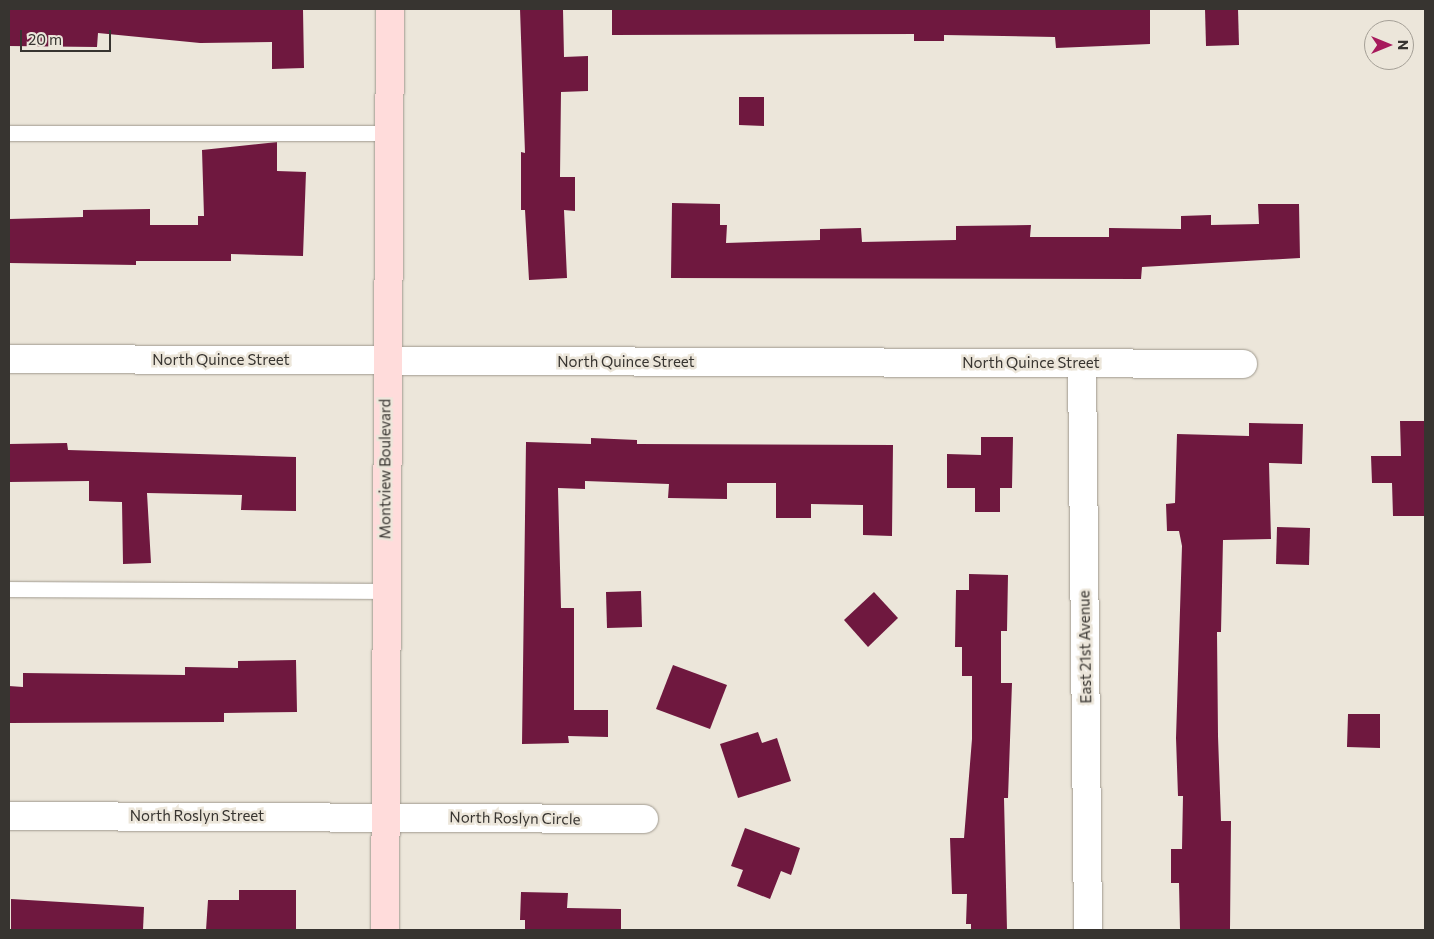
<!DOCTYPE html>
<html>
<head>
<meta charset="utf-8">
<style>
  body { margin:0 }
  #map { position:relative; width:1434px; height:939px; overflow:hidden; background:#ece6da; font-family:Commissioner,sans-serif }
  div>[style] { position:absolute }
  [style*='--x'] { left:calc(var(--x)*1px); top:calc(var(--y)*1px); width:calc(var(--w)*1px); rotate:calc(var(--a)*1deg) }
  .building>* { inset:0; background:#6f183f }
  .roads { filter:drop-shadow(0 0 1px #9f998e) drop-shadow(0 0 1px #9f998e) }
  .service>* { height:15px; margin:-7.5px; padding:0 7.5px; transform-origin:7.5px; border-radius:7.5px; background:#fff }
  .minor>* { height:28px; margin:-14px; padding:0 14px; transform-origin:14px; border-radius:14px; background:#fff }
  .secondary>* { height:28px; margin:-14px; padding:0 14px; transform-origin:14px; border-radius:14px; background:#ffdcdb }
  span { translate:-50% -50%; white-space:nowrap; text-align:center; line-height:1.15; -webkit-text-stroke:5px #ece6da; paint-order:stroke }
  .street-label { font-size:15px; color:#373430 }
  .frame { position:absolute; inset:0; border:10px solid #373430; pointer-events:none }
  .north { position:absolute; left:1364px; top:20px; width:50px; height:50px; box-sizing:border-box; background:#ece6da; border:1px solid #a49f96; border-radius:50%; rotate:90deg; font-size:14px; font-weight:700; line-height:20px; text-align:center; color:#373430 }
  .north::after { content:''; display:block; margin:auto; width:18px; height:22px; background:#a71a5c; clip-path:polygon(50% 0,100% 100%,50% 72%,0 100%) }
  .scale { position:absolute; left:20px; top:30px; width:91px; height:22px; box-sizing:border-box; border:2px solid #373430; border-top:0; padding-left:6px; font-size:15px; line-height:18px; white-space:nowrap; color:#373430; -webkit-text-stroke:4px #ece6da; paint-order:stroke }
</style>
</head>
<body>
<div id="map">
  <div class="building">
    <div style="clip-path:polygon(9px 9px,303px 9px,304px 68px,272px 69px,272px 42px,200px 43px,98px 33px,97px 47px,9px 46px)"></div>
    <div style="clip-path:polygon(520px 9px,563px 9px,564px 57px,588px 56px,588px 91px,561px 92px,560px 177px,575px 177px,575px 211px,564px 210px,567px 278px,529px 280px,525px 210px,521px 210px,521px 152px,525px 153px)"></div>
    <div style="clip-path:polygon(612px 9px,1150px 9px,1150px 44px,1056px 48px,1055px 37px,944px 35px,944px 41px,914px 41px,914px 34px,612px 35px)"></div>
    <div style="clip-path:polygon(1205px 9px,1238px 9px,1239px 45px,1206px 46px)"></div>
    <div style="clip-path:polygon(739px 97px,764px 97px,764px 126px,739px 125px)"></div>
    <div style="clip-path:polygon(277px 142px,277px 171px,306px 172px,303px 256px,231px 254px,231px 261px,136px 261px,136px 265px,9px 263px,9px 219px,83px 217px,83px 210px,150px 209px,150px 225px,198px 225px,198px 216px,204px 216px,202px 150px)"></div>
    <div style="clip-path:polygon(672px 203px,720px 204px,720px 225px,727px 225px,726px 243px,820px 240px,820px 229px,861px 228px,862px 242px,956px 240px,956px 226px,1031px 225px,1030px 237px,1109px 237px,1109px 228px,1181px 229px,1181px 216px,1211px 215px,1211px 225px,1259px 224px,1258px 204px,1299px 204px,1300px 258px,1142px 267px,1141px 279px,671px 278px)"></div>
    <div style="clip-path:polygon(1400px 421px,1425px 421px,1425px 516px,1393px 516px,1392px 483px,1372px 483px,1371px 456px,1401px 456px)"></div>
    <div style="clip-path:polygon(1249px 423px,1303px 424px,1302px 464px,1269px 463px,1271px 539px,1223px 540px,1221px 632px,1217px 632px,1218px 736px,1221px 821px,1231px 821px,1230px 930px,1180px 930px,1179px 883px,1171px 883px,1171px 849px,1182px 849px,1183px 796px,1178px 796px,1176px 738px,1182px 546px,1179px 531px,1167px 531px,1166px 504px,1175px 503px,1177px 434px,1249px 436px)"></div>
    <div style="clip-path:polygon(981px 437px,1013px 437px,1012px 488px,1000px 488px,1000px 512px,975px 512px,975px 488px,947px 488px,947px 454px,981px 455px)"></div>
    <div style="clip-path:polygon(591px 438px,637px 440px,637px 444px,893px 445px,892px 536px,863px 535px,863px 505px,811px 504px,811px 518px,776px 518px,776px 483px,727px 483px,727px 499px,668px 498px,669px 484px,585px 481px,585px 489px,558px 488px,561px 608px,574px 608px,574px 710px,608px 710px,608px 737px,568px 736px,569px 743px,522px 744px,526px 442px,591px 444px)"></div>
    <div style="clip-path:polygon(67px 443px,68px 450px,296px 457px,296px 511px,241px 510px,242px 495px,147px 493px,151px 563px,123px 564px,122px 502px,89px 501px,89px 481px,9px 482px,9px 444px)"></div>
    <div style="clip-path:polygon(1277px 527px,1310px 528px,1309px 565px,1276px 564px)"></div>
    <div style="clip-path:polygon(969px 574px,1008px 575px,1007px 631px,1001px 631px,1001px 683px,1012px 683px,1008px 798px,1004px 798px,1007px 930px,971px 930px,971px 924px,966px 924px,967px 894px,952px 894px,950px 838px,964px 838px,972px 739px,972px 676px,962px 676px,962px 647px,955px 647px,956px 590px,969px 590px)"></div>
    <div style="clip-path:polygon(641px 591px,642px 627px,607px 628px,606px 592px)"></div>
    <div style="clip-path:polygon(874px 592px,898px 618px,868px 647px,844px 620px)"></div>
    <div style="clip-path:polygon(296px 660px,297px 712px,224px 713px,224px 722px,9px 723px,9px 686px,23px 687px,23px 673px,185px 675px,185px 667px,238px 668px,238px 661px)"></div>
    <div style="clip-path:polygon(673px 665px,727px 685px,710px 729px,656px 709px)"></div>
    <div style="clip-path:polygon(1348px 714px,1380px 714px,1380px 748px,1347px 747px)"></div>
    <div style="clip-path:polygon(758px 732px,762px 743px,777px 738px,791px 781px,738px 798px,720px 744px)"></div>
    <div style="clip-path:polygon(745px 828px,800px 848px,791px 875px,781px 871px,770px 899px,737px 886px,743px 870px,731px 866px)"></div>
    <div style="clip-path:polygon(239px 890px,296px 890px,296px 930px,206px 930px,208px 900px,239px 900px)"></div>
    <div style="clip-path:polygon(521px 892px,568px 893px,567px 908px,621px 909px,621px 930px,525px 930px,525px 920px,520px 920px)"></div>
    <div style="clip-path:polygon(11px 899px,144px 907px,143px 930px,11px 930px)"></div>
  </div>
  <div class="roads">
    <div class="service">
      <div style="--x:9;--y:133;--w:380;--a:0"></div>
      <div style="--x:9;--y:589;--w:376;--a:0.3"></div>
    </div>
    <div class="minor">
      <div style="--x:9;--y:359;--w:1234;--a:0.23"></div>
      <div style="--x:1082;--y:364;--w:566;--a:89.39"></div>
      <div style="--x:9;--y:816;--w:635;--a:0.27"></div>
    </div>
    <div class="secondary">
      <div style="--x:385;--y:930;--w:921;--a:-89.69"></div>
    </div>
  </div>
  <div class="street-label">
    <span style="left:221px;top:360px">North Quince Street</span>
    <span style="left:626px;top:362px">North Quince Street</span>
    <span style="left:1031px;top:363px">North Quince Street</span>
    <span style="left:385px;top:469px;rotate:-90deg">Montview Boulevard</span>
    <span style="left:1085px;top:647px;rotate:-91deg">East 21st Avenue</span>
    <span style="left:197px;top:816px">North Roslyn Street</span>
    <span style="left:515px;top:818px;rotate:1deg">North Roslyn Circle</span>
  </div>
  <div class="frame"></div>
  <div class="north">N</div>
  <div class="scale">20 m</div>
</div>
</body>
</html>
